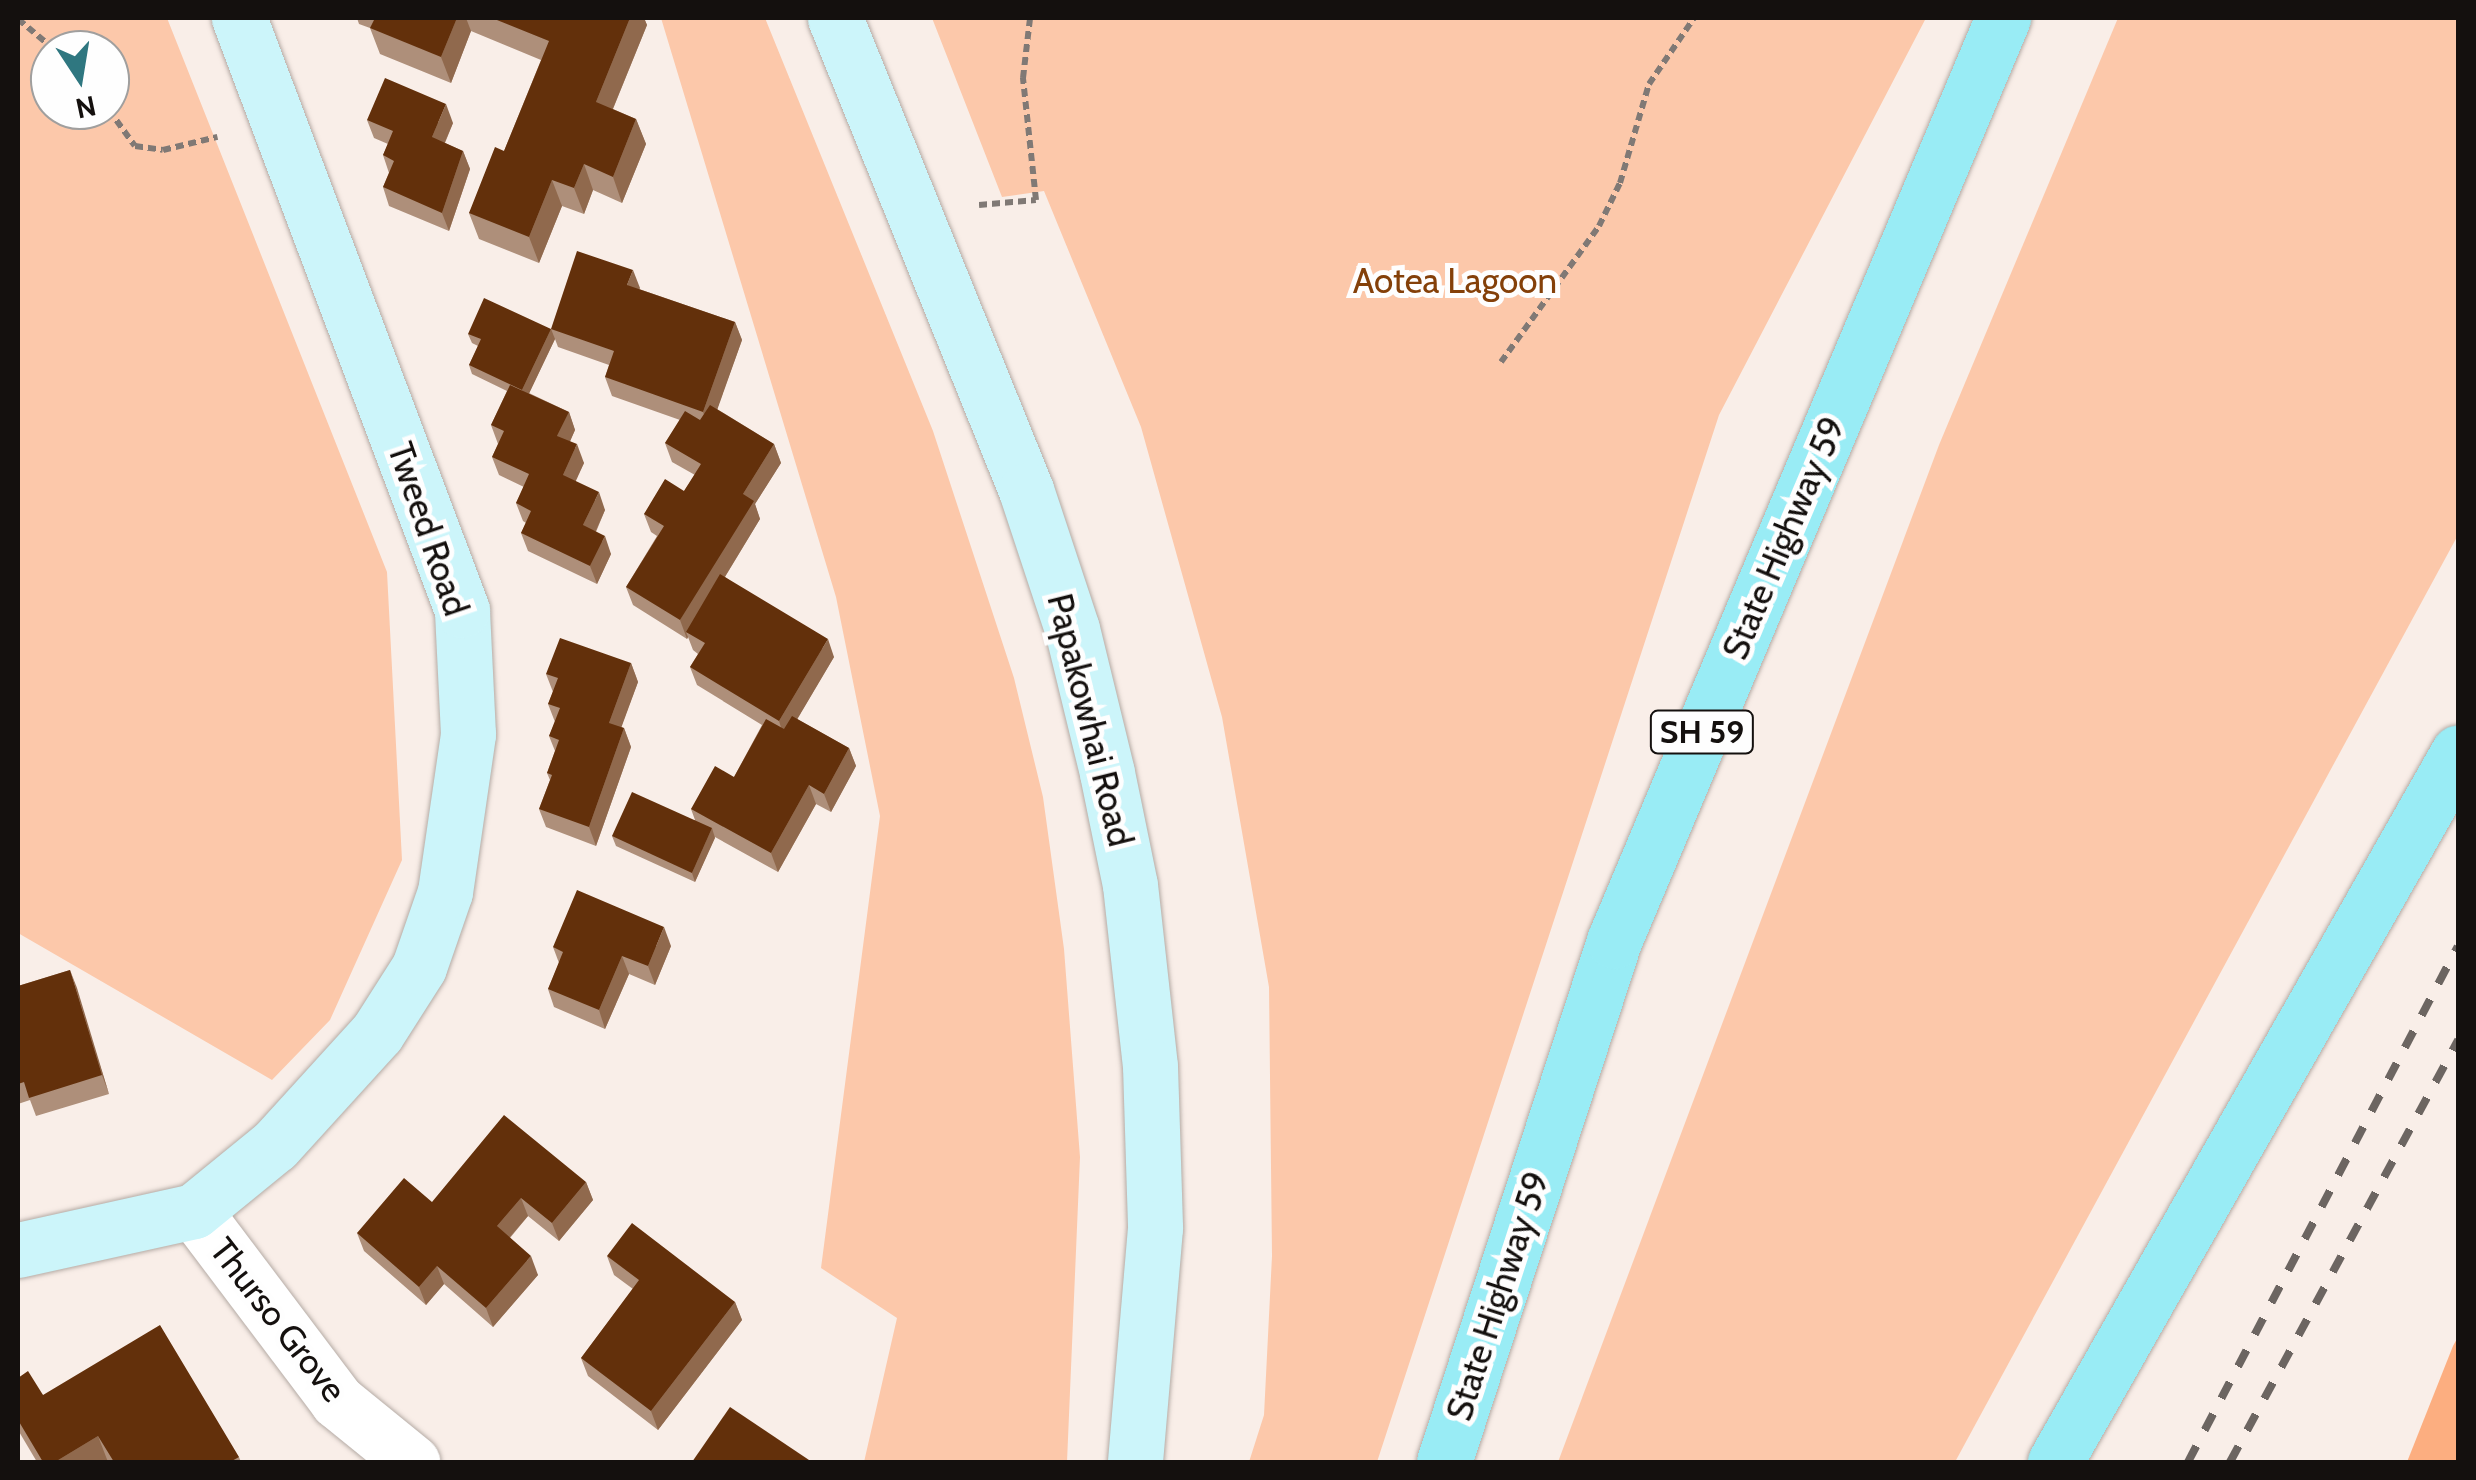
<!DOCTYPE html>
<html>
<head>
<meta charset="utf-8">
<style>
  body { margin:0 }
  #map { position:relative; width:2476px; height:1480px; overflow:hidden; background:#f9eee8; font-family:Cabin,sans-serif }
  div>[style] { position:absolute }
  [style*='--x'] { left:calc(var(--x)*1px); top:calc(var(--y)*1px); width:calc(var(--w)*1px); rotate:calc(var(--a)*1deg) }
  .green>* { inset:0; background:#fcc8aa }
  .water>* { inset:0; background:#fcae80 }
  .path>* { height:6px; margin-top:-3px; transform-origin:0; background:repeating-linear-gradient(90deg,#807975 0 8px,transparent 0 13px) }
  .roads { filter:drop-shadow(0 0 2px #b5aba5) drop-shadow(0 0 2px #b5aba5) }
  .street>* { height:55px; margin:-27.5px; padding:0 27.5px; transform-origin:27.5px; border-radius:27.5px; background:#fff }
  .secondary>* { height:55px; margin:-27.5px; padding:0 27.5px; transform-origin:27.5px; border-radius:27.5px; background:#ccf5fa }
  .primary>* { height:55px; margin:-27.5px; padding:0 27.5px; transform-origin:27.5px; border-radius:27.5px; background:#99ecf5 }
  .rail>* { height:8px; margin-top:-4px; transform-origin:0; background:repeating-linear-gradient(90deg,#6c6561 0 18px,transparent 0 36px) }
  .wall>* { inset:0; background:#ae8f7a }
  .shaded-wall>* { inset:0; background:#90694d }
  .building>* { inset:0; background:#63300b }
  span { translate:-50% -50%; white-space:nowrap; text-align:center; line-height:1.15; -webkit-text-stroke:10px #fefefe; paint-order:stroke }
  .shield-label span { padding:2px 8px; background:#fefefe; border:2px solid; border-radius:8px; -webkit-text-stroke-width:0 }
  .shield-label { font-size:32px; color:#14100e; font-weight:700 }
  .park-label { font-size:35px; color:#844009 }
  .street-label { font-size:35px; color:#14100e }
  .frame { position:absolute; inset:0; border:20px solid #14100e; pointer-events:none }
  .north { position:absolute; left:30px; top:30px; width:100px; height:100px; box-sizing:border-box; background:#fefefe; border:2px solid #a09f9e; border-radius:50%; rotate:168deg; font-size:28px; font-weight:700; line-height:40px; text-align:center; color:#14100e }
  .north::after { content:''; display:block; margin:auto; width:35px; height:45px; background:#2f7780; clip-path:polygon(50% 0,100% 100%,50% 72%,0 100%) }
</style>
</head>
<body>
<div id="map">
  <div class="green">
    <div style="clip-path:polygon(evenodd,18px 18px,167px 18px,387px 572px,402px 860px,330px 1020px,272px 1080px,18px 933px,18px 18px,110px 50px,110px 110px,50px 110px,50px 50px,110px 50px)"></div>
    <div style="clip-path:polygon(661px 18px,765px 18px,933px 431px,1014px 678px,1043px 797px,1064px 949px,1080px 1157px,1067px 1462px,864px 1462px,897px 1318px,821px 1268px,880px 816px,836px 597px)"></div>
    <div style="clip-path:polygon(932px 18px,1926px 18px,1719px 415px,1377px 1462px,1249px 1462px,1264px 1415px,1272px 1256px,1269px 987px,1222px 717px,1141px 427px,1044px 191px,1002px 197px)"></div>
    <div style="clip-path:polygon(2118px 18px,2458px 18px,2458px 535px,1955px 1462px,1558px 1462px,1939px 445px)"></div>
  </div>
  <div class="water">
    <div style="clip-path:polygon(2458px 1337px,2458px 1462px,2407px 1462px,2453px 1346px)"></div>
  </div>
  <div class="path">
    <div style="--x:18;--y:19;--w:48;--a:40"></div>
    <div style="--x:109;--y:110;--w:44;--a:54.2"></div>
    <div style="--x:135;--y:146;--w:28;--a:8"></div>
    <div style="--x:163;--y:150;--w:56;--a:-13.5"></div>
    <div style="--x:979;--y:205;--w:57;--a:-5"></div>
    <div style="--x:1036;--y:200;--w:123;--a:-96.1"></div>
    <div style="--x:1023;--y:78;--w:60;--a:-83.3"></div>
    <div style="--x:1501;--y:362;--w:168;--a:-54.2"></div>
    <div style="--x:1599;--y:226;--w:48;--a:-64"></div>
    <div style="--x:1620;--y:183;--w:103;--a:-73.7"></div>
    <div style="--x:1649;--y:84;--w:80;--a:-55.7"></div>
  </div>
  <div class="roads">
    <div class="street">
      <div style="--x:194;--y:1211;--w:238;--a:53"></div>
      <div style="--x:337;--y:1401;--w:97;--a:39.1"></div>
    </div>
    <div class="secondary">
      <div style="--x:835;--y:18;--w:509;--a:67.97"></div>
      <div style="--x:1026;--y:490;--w:146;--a:71.7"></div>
      <div style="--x:1072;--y:629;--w:148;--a:76.3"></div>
      <div style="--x:1107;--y:773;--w:114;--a:78.4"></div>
      <div style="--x:1130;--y:885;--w:182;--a:83.7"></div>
      <div style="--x:1150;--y:1066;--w:162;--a:88.2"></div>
      <div style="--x:1155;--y:1228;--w:235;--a:94.9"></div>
      <div style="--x:18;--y:1250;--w:180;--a:-12.5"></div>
      <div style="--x:194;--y:1211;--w:104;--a:-39.2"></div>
      <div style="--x:275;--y:1145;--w:151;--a:-47.7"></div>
      <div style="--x:377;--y:1033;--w:78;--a:-57.5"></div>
      <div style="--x:419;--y:967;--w:79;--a:-70.9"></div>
      <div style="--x:445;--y:892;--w:160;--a:-81.7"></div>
      <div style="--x:468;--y:734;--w:124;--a:-92.8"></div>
      <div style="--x:462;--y:610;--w:633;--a:-110.64"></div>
    </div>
    <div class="primary">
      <div style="--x:1444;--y:1462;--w:548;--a:-71.93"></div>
      <div style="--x:1614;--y:941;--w:1002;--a:-67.15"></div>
      <div style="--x:2055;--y:1462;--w:816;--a:-60.39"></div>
    </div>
  </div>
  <div class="rail">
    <div style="--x:2188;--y:1462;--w:582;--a:-62.38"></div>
    <div style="--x:2230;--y:1462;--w:480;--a:-61.6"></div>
  </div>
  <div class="wall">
    <div style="clip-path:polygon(357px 18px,644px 18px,647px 25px,613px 109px,636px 119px,646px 144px,622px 203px,593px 190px,584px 214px,562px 206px,539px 263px,479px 239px,469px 213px,504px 151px,541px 60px,471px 31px,451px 83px,380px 54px,370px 28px,359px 24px)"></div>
    <div style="clip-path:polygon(367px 120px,453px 123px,445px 143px,463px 151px,470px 169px,449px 231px,389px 206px,383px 187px,389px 173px,383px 155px,388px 144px,374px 138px)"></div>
    <div style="clip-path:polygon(639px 289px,735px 322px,742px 340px,717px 409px,774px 444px,781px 463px,755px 504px,760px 519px,725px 577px,834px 657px,797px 719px,849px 748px,856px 766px,831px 812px,816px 804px,778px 872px,715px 837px,695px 882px,616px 846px,612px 836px,695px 820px,691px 809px,734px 777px,762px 725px,697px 685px,690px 667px,698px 654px,693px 650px,688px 637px,687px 639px,633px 605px,626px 587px,657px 536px,651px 532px,644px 514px,684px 491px,695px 475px,672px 462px,665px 443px,680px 420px,612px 396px,605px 377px,609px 365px,558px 347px,555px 339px,529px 393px,569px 412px,575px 430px,570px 441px,584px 463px,575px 481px,605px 510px,596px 532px,611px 554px,597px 584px,528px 551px,521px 533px,526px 523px,523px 521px,516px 503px,524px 487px,499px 475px,492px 457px,498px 444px,491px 425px,507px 391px,472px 374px,469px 365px,478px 346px,472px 343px,468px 334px,551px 329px)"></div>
    <div style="clip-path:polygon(631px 663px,638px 682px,621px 727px,624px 728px,631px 747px,596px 846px,546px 827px,539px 809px,550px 780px,547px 773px,555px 751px,549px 736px,555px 722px,548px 704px,553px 692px,546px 674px)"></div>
    <div style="clip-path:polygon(671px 946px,655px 985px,629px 974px,605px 1029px,554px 1007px,548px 989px,559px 963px,553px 947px)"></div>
    <div style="clip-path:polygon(70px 970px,109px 1094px,36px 1116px,30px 1100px,18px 1104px,18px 986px)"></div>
    <div style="clip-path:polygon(586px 1182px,593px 1200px,559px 1241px,528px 1216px,510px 1238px,538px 1275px,493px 1327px,444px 1284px,426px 1305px,364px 1251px,357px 1233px,432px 1202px)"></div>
    <div style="clip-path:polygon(607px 1256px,735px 1302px,742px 1320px,658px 1430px,588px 1376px,581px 1358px,633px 1289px,614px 1275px)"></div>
    <div style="clip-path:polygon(18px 1378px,43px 1395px,239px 1457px,241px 1462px,37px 1462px,18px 1430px)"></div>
  </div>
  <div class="shaded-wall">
    <div style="clip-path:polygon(457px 18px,466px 18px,471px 31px,451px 83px,441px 57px)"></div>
    <div style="clip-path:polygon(630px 18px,644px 18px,647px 25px,605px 128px,596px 102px)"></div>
    <div style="clip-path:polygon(446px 104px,453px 123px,439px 156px,432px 137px)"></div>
    <div style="clip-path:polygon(636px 119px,646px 144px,622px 203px,613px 177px)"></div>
    <div style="clip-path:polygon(463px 151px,470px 169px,449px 231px,442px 213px)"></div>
    <div style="clip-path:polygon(584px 164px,593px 190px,584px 214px,574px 188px)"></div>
    <div style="clip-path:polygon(552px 180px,562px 206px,539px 263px,529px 237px)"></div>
    <div style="clip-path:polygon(633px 270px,640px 288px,634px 303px,627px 285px)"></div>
    <div style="clip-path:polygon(735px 322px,742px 340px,710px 430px,703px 412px)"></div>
    <div style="clip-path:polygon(551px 329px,555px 339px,526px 400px,522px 390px)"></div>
    <div style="clip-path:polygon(569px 412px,575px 430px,564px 455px,557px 436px)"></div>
    <div style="clip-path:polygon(577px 444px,584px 463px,570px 494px,563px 475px)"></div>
    <div style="clip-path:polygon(774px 444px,781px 463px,755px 504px,760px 519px,690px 634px,686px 632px,688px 637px,687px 639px,680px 620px,743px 494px)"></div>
    <div style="clip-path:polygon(599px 492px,605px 510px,590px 544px,583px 525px)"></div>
    <div style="clip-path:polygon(605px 536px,611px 554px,597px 584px,590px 566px)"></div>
    <div style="clip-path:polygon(828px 639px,834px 657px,785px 740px,779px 721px)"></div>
    <div style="clip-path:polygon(631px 663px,638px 682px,616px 742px,609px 723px)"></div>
    <div style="clip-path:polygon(624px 728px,631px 747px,596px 846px,589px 827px)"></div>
    <div style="clip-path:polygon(849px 748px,856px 766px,831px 812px,824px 794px)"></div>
    <div style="clip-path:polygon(809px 785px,816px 804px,778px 872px,771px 853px)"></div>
    <div style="clip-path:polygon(712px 828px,715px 838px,695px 882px,692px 873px)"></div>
    <div style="clip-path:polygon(664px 927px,671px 946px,655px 985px,648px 966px)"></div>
    <div style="clip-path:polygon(622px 956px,629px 974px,605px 1029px,599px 1010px)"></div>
    <div style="clip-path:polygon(70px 970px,77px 988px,109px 1094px,102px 1075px)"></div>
    <div style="clip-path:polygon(586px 1182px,593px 1200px,559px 1241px,552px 1223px)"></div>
    <div style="clip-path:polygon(521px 1198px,528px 1216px,503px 1245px,497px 1226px)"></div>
    <div style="clip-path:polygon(531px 1256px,538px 1275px,493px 1327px,486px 1308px)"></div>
    <div style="clip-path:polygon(437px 1266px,444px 1284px,426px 1305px,419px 1287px)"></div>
    <div style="clip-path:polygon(735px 1302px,742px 1320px,658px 1430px,651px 1411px)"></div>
    <div style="clip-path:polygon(98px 1436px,108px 1462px,55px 1462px)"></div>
  </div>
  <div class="building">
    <div style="clip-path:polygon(375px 18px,457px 18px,441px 57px,370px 28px)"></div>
    <div style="clip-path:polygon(492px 18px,630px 18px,596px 102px,636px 119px,613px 177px,584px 164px,574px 188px,552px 180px,529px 237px,469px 213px,495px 147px,504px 151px,549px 41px)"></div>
    <div style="clip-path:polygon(385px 78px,446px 104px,432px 137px,463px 151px,442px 213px,383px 187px,394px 161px,383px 155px,393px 131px,367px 120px)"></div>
    <div style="clip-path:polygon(577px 251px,633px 270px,627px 285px,735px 322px,703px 412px,605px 377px,614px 351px,551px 329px)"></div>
    <div style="clip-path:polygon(484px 298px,551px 329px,522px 390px,469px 365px,481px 339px,468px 334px)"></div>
    <div style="clip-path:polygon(510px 385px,569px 412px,557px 436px,577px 444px,563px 475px,599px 492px,583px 525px,605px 536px,590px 566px,521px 533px,531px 511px,516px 503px,529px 474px,492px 457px,504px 431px,491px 425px)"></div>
    <div style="clip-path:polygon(710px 405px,774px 444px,743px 494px,754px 501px,680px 620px,626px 587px,664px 526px,644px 514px,665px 479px,684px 491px,701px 464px,665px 443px,685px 411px,700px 420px)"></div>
    <div style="clip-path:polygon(720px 574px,828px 639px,779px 721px,690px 667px,705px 643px,686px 632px)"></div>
    <div style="clip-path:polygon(560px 638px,631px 663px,609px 723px,624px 728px,589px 827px,539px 809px,552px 775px,547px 773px,559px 740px,549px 736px,560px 708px,548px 704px,558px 678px,546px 674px)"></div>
    <div style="clip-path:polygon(792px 716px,849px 748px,824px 794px,809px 785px,771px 853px,691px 809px,715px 766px,734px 777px,766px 719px,784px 729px)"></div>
    <div style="clip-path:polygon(632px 792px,712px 828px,692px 873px,612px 836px)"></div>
    <div style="clip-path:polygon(577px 890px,664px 927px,648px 966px,622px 956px,599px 1010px,548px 989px,563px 952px,553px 947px)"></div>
    <div style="clip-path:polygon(70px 970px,102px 1075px,29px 1098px,24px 1082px,18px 1084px,18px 986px)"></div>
    <div style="clip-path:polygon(504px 1115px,586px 1182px,552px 1223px,521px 1198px,497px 1226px,531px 1256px,486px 1308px,437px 1266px,419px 1287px,357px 1233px,404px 1178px,432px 1202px)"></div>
    <div style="clip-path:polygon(632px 1223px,735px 1302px,651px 1411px,581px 1358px,639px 1280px,607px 1256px)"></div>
    <div style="clip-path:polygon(160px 1325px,239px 1457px,230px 1462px,114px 1462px,98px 1436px,55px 1462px,43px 1462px,18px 1420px,18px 1378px,28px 1371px,43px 1395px)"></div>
    <div style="clip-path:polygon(730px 1407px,812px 1462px,692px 1462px)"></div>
  </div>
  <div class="shield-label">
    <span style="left:1702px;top:732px">SH 59</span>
  </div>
  <div class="park-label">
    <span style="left:1455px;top:281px">Aotea Lagoon</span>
  </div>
  <div class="street-label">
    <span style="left:428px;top:529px;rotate:71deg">Tweed Road</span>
    <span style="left:1784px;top:538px;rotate:-67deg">State Highway 59</span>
    <span style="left:1090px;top:720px;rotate:76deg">Papakowhai Road</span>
    <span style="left:1498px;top:1296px;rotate:-72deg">State Highway 59</span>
    <span style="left:278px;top:1320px;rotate:52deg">Thurso Grove</span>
  </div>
  <div class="frame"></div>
  <div class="north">N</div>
</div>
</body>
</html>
